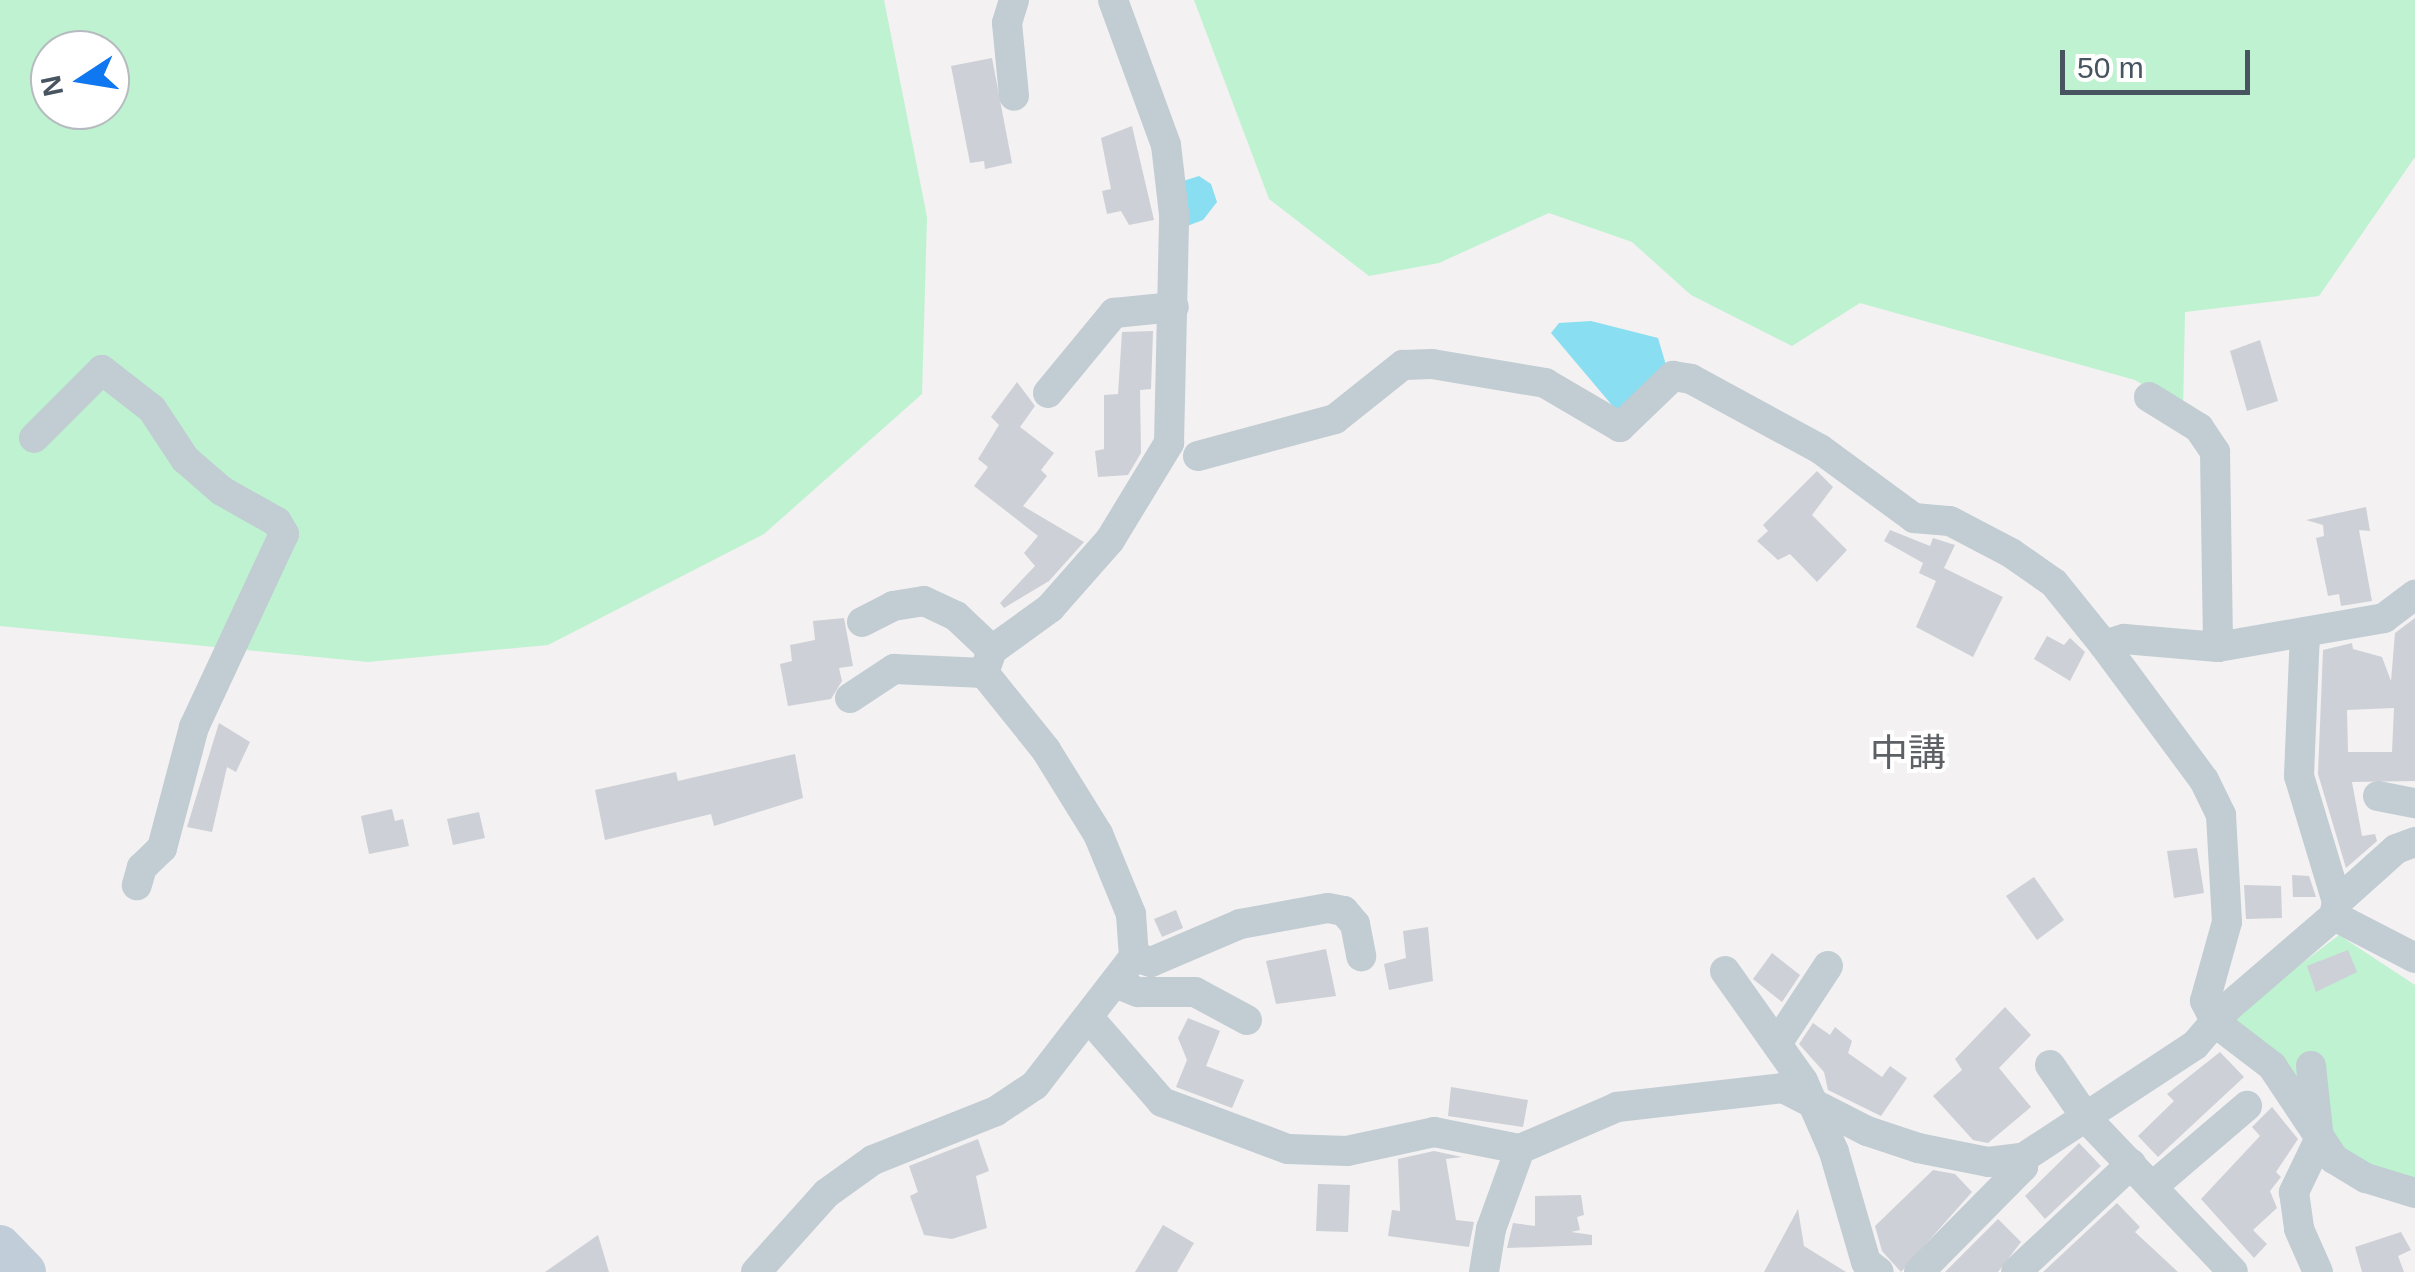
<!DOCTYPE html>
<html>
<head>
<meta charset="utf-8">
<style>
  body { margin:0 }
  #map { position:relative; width:2415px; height:1272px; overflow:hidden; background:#f3f1f1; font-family:Arial,"Noto Sans JP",sans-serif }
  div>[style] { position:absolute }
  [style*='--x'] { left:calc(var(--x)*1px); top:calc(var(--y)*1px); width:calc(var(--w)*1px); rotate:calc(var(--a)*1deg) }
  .green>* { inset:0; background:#bef2d1 }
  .water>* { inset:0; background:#89def1 }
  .building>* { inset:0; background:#cdd0d6 }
  .street>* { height:30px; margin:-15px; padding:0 15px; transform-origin:15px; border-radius:15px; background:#c1ccd3 }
  .secondary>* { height:42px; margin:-21px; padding:0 21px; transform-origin:21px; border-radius:21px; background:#c1cdd8 }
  span { translate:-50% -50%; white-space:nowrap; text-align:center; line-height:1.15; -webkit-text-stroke:8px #fff; paint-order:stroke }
  .neighbourhood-label { font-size:38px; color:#5d6166 }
  .north { position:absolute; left:30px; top:30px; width:100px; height:100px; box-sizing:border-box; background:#fff; border:2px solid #b6bbbf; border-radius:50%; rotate:258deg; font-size:28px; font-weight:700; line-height:40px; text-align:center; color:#485560 }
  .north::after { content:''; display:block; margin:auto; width:35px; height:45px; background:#0f77ef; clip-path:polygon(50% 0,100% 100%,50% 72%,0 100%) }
  .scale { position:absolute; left:2060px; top:50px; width:190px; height:45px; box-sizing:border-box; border:5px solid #485560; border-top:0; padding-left:12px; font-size:30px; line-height:35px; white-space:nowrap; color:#485560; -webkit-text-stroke:8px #fff; paint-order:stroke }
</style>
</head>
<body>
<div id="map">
  <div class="green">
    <div style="clip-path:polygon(evenodd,0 0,884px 0,927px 217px,922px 394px,764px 534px,548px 645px,368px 662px,0 626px,0 0,50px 50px,110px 50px,110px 110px,50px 110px,50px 50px)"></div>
    <div style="clip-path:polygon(1194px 0,2415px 0,2415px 157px,2319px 296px,2185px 312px,2183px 409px,2135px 380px,1860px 303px,1792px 346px,1691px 295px,1632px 242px,1549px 213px,1439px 263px,1369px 276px,1269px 199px)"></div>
    <div style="clip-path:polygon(2339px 935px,2415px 985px,2415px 1182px,2368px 1172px,2336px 1145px,2232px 1017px)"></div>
  </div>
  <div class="water">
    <div style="clip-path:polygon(1199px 176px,1211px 184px,1217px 202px,1203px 220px,1187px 226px,1180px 182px)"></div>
    <div style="clip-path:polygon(1591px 321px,1658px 338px,1666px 365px,1622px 417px,1551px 333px,1559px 323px)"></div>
  </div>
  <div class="building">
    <div style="clip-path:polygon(992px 58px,1012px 163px,985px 169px,984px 161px,970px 163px,951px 66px)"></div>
    <div style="clip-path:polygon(1132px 126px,1154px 220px,1129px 225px,1121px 211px,1107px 214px,1102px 191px,1111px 189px,1101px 138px)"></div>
    <div style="clip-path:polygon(1153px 331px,1151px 389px,1140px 390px,1141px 453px,1128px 475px,1098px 477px,1095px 451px,1104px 449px,1104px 395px,1118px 394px,1122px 332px)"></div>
    <div style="clip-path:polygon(2260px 340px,2278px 401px,2247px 411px,2230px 351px)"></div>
    <div style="clip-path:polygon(1017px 382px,1035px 406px,1020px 427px,1054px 453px,1041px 470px,1047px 476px,1023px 506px,1084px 542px,1049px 581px,1004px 608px,1000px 603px,1035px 566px,1024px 553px,1038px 536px,974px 486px,988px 467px,978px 459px,999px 425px,991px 417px)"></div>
    <div style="clip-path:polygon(1817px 471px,1833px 487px,1812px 515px,1847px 550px,1817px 582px,1790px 554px,1778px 560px,1757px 541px,1768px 531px,1763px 525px)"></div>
    <div style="clip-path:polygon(2366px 507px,2370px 531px,2359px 530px,2372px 601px,2341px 606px,2339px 594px,2328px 596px,2316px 538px,2324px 536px,2323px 525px,2306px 520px)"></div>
    <div style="clip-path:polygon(1890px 530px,1930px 546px,1933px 538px,1955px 545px,1944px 568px,2003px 597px,1973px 657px,1916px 627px,1936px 581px,1919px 573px,1923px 563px,1884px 541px)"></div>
    <div style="clip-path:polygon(844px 618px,853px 666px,839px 668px,842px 681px,831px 699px,788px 706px,780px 664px,792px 661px,790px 645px,815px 640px,813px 621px)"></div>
    <div style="clip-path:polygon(evenodd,2415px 618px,2415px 781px,2352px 782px,2362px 836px,2375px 834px,2377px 841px,2346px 868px,2318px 774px,2323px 650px,2352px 643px,2353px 649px,2382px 657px,2391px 681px,2395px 633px,2415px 618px,2394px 708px,2392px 752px,2348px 752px,2347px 710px,2394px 708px)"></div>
    <div style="clip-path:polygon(2047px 636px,2064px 645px,2070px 638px,2085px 652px,2070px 681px,2034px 659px)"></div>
    <div style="clip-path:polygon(219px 723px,250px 742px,236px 772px,227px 767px,212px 832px,187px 827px)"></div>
    <div style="clip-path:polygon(795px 754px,803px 798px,714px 826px,711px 814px,605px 840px,595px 790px,676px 772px,678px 781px)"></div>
    <div style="clip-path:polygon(392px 809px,395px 821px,403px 819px,409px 846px,369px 854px,361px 816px)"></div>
    <div style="clip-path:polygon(479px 812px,485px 838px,453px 845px,447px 819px)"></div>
    <div style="clip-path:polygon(2197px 848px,2204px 893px,2174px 898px,2167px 851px)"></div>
    <div style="clip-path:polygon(2292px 875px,2309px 876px,2316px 897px,2293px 897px)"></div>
    <div style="clip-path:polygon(2034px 877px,2064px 920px,2037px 940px,2006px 896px)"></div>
    <div style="clip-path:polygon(2244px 885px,2281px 886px,2282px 918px,2246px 919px)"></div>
    <div style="clip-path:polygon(1176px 910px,1183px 928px,1162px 937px,1154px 919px)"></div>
    <div style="clip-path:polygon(1428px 927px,1433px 981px,1389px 990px,1384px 964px,1406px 958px,1403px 931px)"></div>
    <div style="clip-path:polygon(1326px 949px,1336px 996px,1276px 1004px,1266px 961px)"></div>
    <div style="clip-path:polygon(2348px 950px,2357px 972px,2316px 992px,2307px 966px)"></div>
    <div style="clip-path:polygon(1772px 953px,1800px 975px,1782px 1002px,1753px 979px)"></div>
    <div style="clip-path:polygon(2005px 1007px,2031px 1035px,1999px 1068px,2031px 1107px,1988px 1143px,1973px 1140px,1933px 1096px,1962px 1070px,1955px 1059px)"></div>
    <div style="clip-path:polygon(1188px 1018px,1220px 1031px,1206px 1066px,1244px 1080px,1232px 1108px,1176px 1087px,1187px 1060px,1178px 1038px)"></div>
    <div style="clip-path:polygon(1813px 1023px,1830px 1035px,1835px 1027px,1852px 1041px,1848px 1053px,1882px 1077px,1890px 1066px,1907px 1078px,1881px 1116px,1828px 1090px,1824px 1072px,1799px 1044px)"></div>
    <div style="clip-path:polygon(2220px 1052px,2244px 1077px,2158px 1157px,2138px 1136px,2174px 1101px,2167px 1094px)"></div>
    <div style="clip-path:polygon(1451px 1087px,1528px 1100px,1523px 1127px,1448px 1116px)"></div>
    <div style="clip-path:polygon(2272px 1107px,2298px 1139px,2276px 1172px,2281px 1177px,2270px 1191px,2277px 1208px,2253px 1230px,2267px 1244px,2254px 1258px,2201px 1199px,2260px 1136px,2252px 1127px)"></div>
    <div style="clip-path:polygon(978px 1139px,989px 1171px,976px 1176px,987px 1228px,952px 1239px,924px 1235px,910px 1196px,918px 1192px,909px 1166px)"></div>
    <div style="clip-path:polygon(2079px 1143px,2101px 1166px,2045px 1219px,2025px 1196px)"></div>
    <div style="clip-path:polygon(1434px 1151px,1462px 1157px,1446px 1159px,1456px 1220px,1474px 1222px,1469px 1247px,1388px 1236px,1392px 1210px,1400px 1211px,1398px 1159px)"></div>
    <div style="clip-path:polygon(1933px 1170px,1955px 1174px,1972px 1192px,1901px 1272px,1882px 1251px,1875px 1226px)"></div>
    <div style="clip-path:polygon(1318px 1184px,1350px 1185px,1348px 1232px,1316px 1231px)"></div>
    <div style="clip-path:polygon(1581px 1195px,1584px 1215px,1577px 1217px,1580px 1230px,1571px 1232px,1592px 1235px,1592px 1245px,1507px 1248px,1513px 1223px,1535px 1226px,1535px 1196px)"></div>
    <div style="clip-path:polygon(2117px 1203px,2140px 1227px,2135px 1232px,2178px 1272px,2043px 1272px)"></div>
    <div style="clip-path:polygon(1798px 1209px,1804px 1246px,1846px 1272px,1764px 1272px)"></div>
    <div style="clip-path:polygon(1998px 1219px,2021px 1242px,1998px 1272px,1945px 1272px)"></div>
    <div style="clip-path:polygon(1163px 1225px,1194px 1243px,1177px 1272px,1135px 1272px)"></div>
    <div style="clip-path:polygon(2401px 1232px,2411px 1250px,2398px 1256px,2404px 1272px,2362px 1272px,2355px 1247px)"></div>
    <div style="clip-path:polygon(598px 1235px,609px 1272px,545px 1272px)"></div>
  </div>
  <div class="street">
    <div style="--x:1014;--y:0;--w:24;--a:107"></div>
    <div style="--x:1007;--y:23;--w:73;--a:84.5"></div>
    <div style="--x:1048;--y:393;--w:104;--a:-50.5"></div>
    <div style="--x:1114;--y:313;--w:60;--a:-5.7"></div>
    <div style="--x:2149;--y:397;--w:59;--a:31.8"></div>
    <div style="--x:2199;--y:428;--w:29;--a:56"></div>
    <div style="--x:2215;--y:452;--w:195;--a:89.1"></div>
    <div style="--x:34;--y:438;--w:96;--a:-45"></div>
    <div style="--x:102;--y:370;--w:63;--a:38"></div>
    <div style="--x:152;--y:409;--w:60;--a:56.6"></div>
    <div style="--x:185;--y:459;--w:49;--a:40.9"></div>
    <div style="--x:222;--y:491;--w:63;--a:29.4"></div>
    <div style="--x:277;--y:522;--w:14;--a:60"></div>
    <div style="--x:284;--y:534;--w:213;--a:115"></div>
    <div style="--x:194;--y:727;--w:125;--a:104.8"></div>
    <div style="--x:162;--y:848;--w:28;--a:136"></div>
    <div style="--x:142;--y:867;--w:19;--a:106"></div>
    <div style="--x:1198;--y:456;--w:142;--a:-15.1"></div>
    <div style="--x:1335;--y:419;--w:87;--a:-38.5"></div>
    <div style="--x:1403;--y:365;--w:29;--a:-2"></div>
    <div style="--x:1432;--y:364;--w:115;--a:9.5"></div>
    <div style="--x:1545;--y:383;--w:87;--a:30.4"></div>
    <div style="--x:1620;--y:427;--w:74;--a:-43.9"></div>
    <div style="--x:1673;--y:376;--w:18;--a:9"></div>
    <div style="--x:1691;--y:379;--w:147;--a:28.5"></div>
    <div style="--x:1820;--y:449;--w:117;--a:36.3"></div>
    <div style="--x:1914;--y:518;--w:36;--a:5"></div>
    <div style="--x:1950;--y:521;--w:69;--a:27.7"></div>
    <div style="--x:2011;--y:553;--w:52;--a:34.9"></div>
    <div style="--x:2054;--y:583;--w:80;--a:51.1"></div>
    <div style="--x:2104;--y:645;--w:168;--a:53.5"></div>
    <div style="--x:2204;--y:780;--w:39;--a:64"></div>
    <div style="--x:2221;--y:815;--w:107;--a:86.8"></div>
    <div style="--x:2227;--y:922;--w:82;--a:105.6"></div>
    <div style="--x:2205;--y:1001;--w:25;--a:63"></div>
    <div style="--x:2216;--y:1023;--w:71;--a:37.5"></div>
    <div style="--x:2272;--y:1066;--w:112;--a:56.3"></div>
    <div style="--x:2334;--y:1159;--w:37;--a:31"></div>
    <div style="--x:2366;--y:1178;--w:51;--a:17"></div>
    <div style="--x:862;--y:622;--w:35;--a:-27"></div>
    <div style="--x:893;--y:606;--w:31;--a:-9"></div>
    <div style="--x:924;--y:601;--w:35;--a:25"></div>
    <div style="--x:956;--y:616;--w:50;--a:43.4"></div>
    <div style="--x:2305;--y:632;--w:144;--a:92.4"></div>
    <div style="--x:2299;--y:776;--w:132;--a:73.2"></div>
    <div style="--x:2337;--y:902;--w:14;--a:102"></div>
    <div style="--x:2104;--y:645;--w:21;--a:-17"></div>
    <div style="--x:2124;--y:639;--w:94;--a:4.9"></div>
    <div style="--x:2218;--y:647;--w:169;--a:-9.9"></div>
    <div style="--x:2384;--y:618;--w:39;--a:-37"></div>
    <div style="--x:850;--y:698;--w:53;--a:-33.4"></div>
    <div style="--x:894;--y:669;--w:90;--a:2.5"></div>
    <div style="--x:2378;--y:796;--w:38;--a:11"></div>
    <div style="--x:2337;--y:902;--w:79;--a:-41.9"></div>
    <div style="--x:2396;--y:849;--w:20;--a:-20"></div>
    <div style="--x:1134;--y:957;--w:18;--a:16"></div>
    <div style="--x:1151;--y:962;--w:97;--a:-23.1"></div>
    <div style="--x:1240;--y:924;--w:89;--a:-10.3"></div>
    <div style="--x:1328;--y:908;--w:16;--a:11"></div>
    <div style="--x:1344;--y:911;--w:17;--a:50"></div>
    <div style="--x:1355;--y:924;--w:33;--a:79"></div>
    <div style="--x:1725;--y:971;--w:135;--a:54.7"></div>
    <div style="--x:1803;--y:1081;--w:77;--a:66.4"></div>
    <div style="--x:1834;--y:1152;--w:115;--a:73.8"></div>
    <div style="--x:1866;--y:1262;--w:16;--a:38"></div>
    <div style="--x:1118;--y:984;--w:22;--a:22"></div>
    <div style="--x:1138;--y:992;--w:57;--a:0"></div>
    <div style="--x:1195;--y:992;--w:59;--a:28.3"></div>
    <div style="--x:1089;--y:1018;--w:111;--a:49"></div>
    <div style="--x:1162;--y:1102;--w:134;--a:20.5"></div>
    <div style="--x:1288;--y:1149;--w:59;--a:1.9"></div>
    <div style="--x:1347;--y:1151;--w:89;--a:-12.3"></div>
    <div style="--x:1434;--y:1132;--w:88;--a:11.2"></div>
    <div style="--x:1520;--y:1149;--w:106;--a:-23.4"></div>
    <div style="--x:1617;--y:1107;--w:167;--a:-6.5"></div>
    <div style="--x:1783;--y:1088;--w:94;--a:27.1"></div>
    <div style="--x:1867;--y:1131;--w:54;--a:18.4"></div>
    <div style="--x:1918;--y:1148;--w:71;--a:11.3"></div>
    <div style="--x:1988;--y:1162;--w:35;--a:-7"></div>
    <div style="--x:1778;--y:1042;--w:91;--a:-56.7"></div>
    <div style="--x:2050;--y:1065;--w:65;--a:55.6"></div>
    <div style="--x:2087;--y:1119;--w:211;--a:46.3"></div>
    <div style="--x:2311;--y:1066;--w:74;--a:83.8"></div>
    <div style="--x:2319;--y:1140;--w:58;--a:115.7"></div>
    <div style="--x:2294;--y:1192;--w:37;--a:82"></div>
    <div style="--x:2299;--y:1229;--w:47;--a:66.2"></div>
    <div style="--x:2152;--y:1187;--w:125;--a:-40.5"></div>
    <div style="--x:756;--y:1272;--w:106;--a:-48.1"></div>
    <div style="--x:827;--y:1193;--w:57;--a:-35.7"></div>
    <div style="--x:873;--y:1160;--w:132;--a:-21.7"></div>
    <div style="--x:996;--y:1111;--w:47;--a:-33.7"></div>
    <div style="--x:1035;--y:1085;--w:162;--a:-52.3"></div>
    <div style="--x:1134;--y:957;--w:43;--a:-94"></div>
    <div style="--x:1131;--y:914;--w:87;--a:-112.4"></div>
    <div style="--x:1098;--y:834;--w:99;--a:-121.8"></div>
    <div style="--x:1046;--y:750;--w:99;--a:-128.8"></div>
    <div style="--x:984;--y:673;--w:24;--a:-71"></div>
    <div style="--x:992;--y:650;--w:72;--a:-35.9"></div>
    <div style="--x:1050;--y:608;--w:91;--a:-48.6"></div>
    <div style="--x:1110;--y:540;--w:114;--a:-58.7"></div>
    <div style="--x:1169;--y:443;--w:229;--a:-88.7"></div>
    <div style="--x:1174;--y:214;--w:69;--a:-96.6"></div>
    <div style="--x:1166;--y:145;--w:154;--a:-110.1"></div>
    <div style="--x:1484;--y:1272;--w:44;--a:-80.8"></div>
    <div style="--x:1491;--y:1229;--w:85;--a:-70.1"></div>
    <div style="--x:1919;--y:1272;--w:148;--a:-45.3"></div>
    <div style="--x:2023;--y:1167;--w:9;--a:-90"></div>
    <div style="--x:2023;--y:1158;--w:206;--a:-33.3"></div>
    <div style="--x:2195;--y:1045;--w:49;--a:-49.1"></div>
    <div style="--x:2227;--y:1008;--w:141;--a:-40.7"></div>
    <div style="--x:2334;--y:916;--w:91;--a:27.4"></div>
    <div style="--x:2016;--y:1272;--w:158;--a:-43.2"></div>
  </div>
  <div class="secondary">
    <div style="--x:0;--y:1246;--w:36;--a:46"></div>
  </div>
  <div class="neighbourhood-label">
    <span style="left:1908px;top:754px">中講</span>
  </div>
  <div class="north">N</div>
  <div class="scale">50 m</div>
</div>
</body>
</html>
